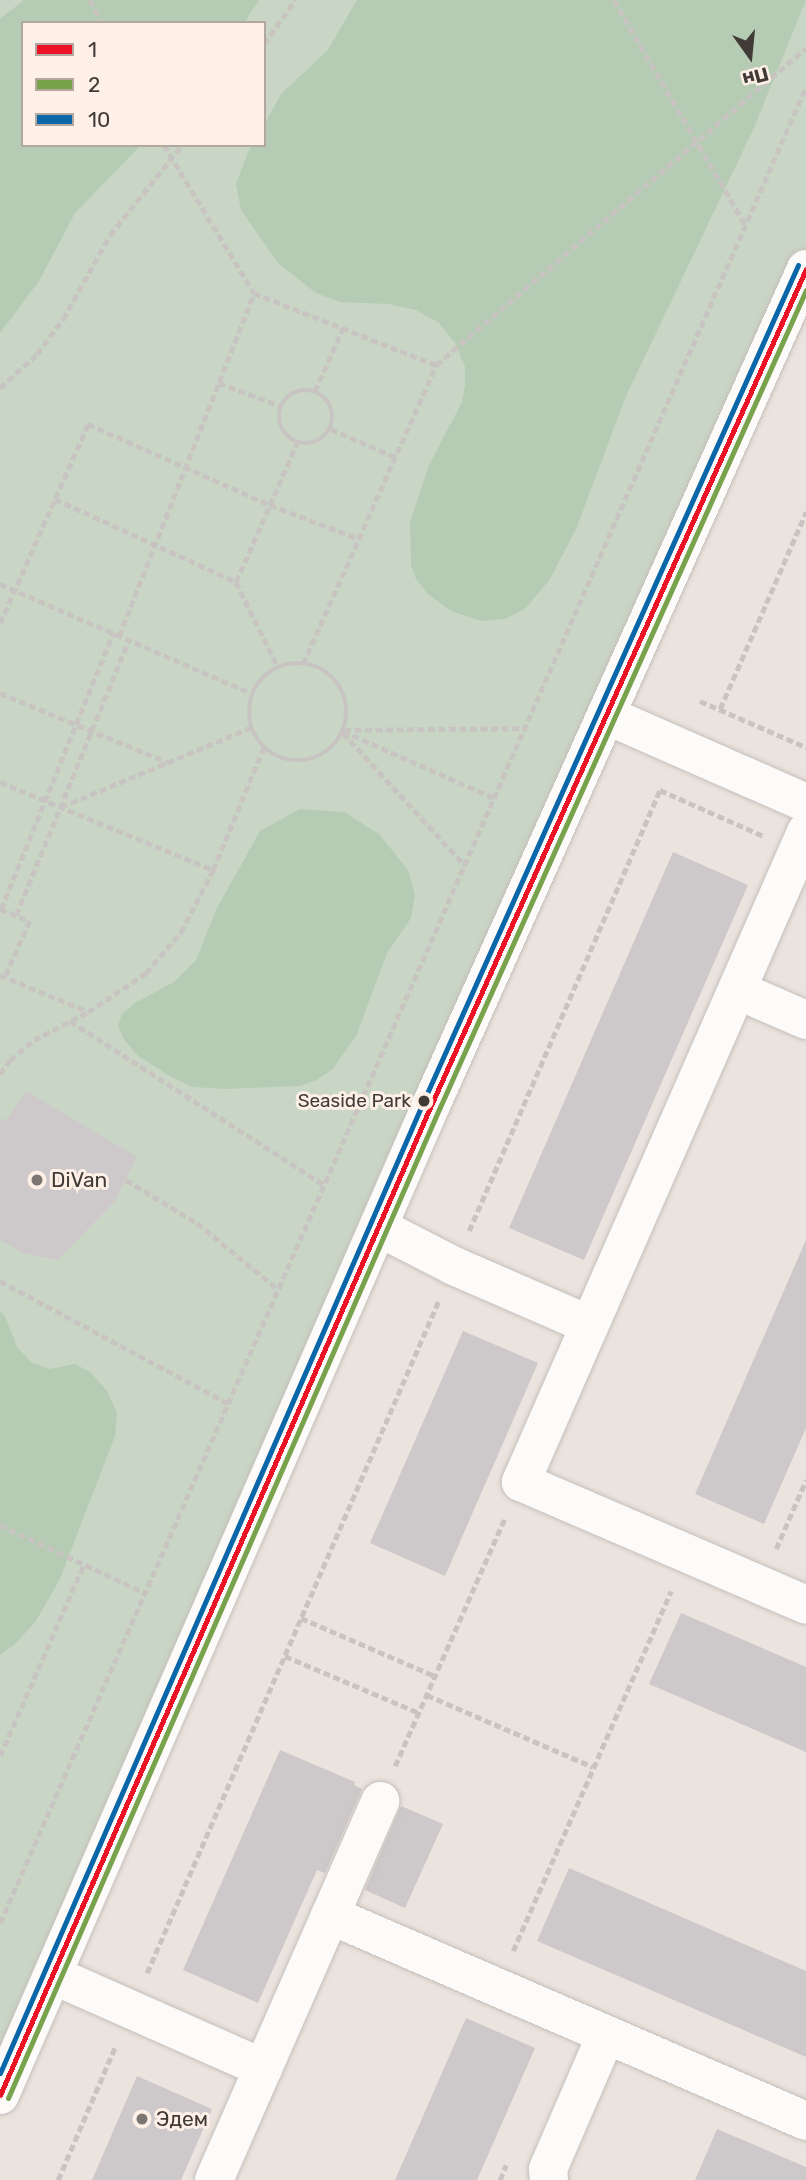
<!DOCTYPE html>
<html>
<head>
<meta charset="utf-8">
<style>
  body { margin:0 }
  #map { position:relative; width:806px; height:2180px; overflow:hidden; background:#ebe4de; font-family:Rubik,sans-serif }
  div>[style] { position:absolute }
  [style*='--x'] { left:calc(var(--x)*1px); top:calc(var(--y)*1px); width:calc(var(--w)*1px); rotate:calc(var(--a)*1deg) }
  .green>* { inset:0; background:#c9d6c5 }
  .forest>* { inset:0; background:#b6cbb3 }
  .building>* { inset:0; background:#cdc8c9 }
  .path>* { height:4.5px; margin-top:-2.25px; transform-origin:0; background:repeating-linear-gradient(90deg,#c7c4c1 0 7px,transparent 0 10.5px) }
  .path>.ring { margin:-2.25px; padding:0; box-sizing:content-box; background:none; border:4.5px solid #c7c4c1; border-radius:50% }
  .roads { filter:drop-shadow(0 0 2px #c5bfbb) drop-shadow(0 0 2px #c5bfbb) }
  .minor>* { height:38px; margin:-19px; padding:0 19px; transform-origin:19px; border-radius:19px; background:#fcfbfa }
  .major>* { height:38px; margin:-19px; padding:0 19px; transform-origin:19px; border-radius:19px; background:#fcfbfa }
  .bus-1>* { height:5px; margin:-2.5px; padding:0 2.5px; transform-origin:2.5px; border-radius:2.5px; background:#eb1325 }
  .bus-2>* { height:5px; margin:-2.5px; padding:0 2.5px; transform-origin:2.5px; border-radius:2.5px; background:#79a24c }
  .bus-3>* { height:5px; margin:-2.5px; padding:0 2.5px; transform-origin:2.5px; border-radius:2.5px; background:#0866a9 }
  .dots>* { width:19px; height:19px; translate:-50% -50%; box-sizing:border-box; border:4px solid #fef0e6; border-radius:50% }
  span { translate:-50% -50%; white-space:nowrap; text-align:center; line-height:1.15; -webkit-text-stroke:6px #fef0e6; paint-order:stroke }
  .bus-label { font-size:19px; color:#413b38 }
  .right { translate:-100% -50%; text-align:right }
  .poi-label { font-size:21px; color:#413b38 }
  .left { translate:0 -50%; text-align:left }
  .legend { position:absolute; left:21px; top:21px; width:245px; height:126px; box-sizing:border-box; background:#fef0e6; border:2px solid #b2a8a0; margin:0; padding:9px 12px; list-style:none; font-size:21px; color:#413b38 }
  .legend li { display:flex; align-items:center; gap:14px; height:35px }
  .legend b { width:35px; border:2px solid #b2a8a0 }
  .north { position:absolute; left:715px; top:21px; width:70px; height:70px; -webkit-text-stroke:5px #fef0e6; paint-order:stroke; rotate:165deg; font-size:19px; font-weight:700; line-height:28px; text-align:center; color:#413b38 }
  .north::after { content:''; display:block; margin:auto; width:24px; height:32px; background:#413b38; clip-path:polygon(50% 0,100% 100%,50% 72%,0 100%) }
</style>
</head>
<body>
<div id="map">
  <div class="green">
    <div style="clip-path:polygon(evenodd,0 0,806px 0,806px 266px,0 2098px,0 0,23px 23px,264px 23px,264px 145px,23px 145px,23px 23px)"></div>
  </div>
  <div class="forest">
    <div style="clip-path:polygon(24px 0,259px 0,244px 23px,23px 23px,23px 145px,141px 145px,75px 213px,39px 281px,0 333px,0 19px)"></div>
    <div style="clip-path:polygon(357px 0,806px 0,753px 130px,626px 396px,576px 529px,550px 579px,525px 609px,505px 619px,481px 621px,451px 611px,428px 594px,416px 579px,411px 565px,410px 522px,429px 465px,462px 402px,465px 386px,465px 367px,455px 343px,439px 323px,416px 310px,388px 304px,340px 302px,316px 293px,278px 263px,241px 210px,236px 184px,248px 152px,252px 145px,264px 145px,264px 124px,282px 93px,327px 51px)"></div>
    <div style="clip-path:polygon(300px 809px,344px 812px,379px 834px,408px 870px,415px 895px,411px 918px,387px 953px,357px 1034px,333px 1069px,317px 1080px,300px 1086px,225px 1089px,193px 1087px,173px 1078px,138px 1056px,123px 1038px,118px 1025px,122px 1014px,135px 1003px,174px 982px,196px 960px,217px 908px,260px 831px)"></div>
    <div style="clip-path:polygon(0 1311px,5px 1316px,17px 1347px,32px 1363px,50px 1369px,75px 1364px,90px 1372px,107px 1391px,117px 1413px,115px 1436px,60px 1579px,36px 1621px,14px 1645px,0 1655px)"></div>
  </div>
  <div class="building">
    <div style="clip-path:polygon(673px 852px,748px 885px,584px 1260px,509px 1228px)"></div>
    <div style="clip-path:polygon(26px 1091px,137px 1157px,115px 1201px,58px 1260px,23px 1253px,0 1240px,0 1120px,7px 1119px)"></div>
    <div style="clip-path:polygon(806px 1240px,806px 1428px,764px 1524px,695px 1494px)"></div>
    <div style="clip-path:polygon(463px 1331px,538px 1363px,445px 1576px,370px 1543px)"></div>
    <div style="clip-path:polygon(681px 1613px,806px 1667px,806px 1752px,649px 1684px)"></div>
    <div style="clip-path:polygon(280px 1750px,355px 1782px,354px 1785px,362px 1789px,325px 1873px,317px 1870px,258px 2003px,183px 1970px)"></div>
    <div style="clip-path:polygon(401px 1806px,443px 1824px,405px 1908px,365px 1890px)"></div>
    <div style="clip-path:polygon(569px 1868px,806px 1971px,806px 2057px,537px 1941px)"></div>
    <div style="clip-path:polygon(466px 2018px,535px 2048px,477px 2180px,395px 2180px)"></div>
    <div style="clip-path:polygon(137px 2076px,212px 2109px,181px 2180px,92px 2180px)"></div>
    <div style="clip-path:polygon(717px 2129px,806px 2167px,806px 2180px,695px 2180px)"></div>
  </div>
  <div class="path">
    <div style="--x:90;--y:0;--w:26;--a:62"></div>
    <div style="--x:614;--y:0;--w:259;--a:59.7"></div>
    <div style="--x:264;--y:44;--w:54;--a:-54.8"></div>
    <div style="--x:164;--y:145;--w:173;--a:58.7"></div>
    <div style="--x:254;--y:293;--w:196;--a:21.6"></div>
    <div style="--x:219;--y:383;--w:66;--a:20.4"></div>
    <div style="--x:0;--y:388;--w:50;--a:-42.6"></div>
    <div style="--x:37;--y:354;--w:44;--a:-53.4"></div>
    <div style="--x:63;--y:319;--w:96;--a:-60.8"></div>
    <div style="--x:110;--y:235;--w:115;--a:-51.3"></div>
    <div class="ring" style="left:279px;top:390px;width:49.5px;height:49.5px"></div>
    <div style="--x:315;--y:391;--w:69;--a:-66"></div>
    <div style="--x:331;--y:429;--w:70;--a:23.6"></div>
    <div style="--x:55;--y:499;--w:199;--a:24.6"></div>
    <div style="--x:236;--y:582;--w:95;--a:63.7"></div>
    <div style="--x:236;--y:582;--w:152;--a:-66.3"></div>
    <div style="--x:0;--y:584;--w:276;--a:23.5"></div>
    <div style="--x:0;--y:623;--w:218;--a:-66.1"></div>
    <div style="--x:88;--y:424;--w:199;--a:24"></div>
    <div style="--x:270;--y:505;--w:95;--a:20.9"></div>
    <div style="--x:119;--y:636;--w:369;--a:-68.5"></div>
    <div class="ring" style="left:249px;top:663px;width:93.5px;height:93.5px"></div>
    <div style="--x:303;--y:664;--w:327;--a:-66"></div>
    <div style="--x:436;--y:365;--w:487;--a:-40.6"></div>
    <div style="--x:0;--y:693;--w:181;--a:22.4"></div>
    <div style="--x:700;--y:701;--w:116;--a:23.5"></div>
    <div style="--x:720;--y:709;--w:215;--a:-66.4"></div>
    <div style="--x:344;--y:730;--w:180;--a:-0.6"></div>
    <div style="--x:343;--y:731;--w:165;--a:23.9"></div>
    <div style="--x:343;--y:733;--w:180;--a:47.3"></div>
    <div style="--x:0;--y:782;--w:230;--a:22.4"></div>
    <div style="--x:61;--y:807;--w:207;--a:-22.7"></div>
    <div style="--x:0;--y:909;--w:32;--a:22"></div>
    <div style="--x:30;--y:921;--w:61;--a:114.1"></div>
    <div style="--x:1;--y:909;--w:298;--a:-67.9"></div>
    <div style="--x:16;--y:915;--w:297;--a:-67.7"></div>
    <div style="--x:0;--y:975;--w:94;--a:22.5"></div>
    <div style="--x:70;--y:1021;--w:302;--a:32.8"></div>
    <div style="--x:0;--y:1074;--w:17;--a:-54"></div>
    <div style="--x:10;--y:1060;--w:31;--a:-40"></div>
    <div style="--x:34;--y:1040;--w:61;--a:-27.4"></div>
    <div style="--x:88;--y:1012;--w:70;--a:-33.9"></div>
    <div style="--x:146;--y:973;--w:54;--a:-49.5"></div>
    <div style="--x:181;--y:932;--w:70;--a:-62.7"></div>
    <div style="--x:213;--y:870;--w:133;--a:-67.5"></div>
    <div style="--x:126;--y:1180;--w:83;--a:31.2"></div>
    <div style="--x:197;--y:1223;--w:104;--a:39.2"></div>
    <div style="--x:469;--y:1231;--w:481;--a:-66.6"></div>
    <div style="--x:660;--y:790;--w:114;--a:23.9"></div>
    <div style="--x:0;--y:1281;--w:259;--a:28.2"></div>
    <div style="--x:0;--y:1525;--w:160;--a:25.1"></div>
    <div style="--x:776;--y:1549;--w:75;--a:-66.5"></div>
    <div style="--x:301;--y:1618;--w:146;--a:23.4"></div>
    <div style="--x:285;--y:1656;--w:146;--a:23"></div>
    <div style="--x:427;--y:1695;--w:181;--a:23.4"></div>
    <div style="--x:0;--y:1756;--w:210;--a:-66.4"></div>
    <div style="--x:395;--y:1766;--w:271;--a:-66.1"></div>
    <div style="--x:0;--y:1923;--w:2005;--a:-66.3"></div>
    <div style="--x:513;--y:1951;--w:393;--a:-66.3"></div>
    <div style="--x:147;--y:1973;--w:734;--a:-66.55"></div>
    <div style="--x:58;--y:2180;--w:147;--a:-66.8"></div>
    <div style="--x:500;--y:2180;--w:16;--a:-68"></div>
  </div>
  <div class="roads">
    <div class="minor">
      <div style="--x:806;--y:832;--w:710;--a:113.68"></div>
      <div style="--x:521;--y:1482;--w:310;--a:23.3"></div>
      <div style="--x:737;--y:990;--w:75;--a:23.5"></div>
      <div style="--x:380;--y:1228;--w:83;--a:27.2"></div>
      <div style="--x:454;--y:1266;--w:148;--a:23.5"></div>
      <div style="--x:330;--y:1915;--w:519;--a:23.4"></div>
      <div style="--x:53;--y:1975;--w:230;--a:23.9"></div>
      <div style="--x:214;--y:2180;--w:414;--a:-66.3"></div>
      <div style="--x:549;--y:2180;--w:11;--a:-95"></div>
      <div style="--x:548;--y:2169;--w:146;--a:-66.6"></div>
    </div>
    <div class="major">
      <div style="--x:606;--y:715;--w:219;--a:23.7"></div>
      <div style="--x:0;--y:2095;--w:1082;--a:-66.47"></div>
      <div style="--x:432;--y:1103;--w:914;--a:-65.85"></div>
    </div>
  </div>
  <div class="bus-1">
    <div style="--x:0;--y:2095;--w:1082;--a:-66.47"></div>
    <div style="--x:432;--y:1103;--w:914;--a:-65.85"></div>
  </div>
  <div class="bus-2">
    <div style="--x:8;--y:2098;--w:1081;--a:-66.45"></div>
    <div style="--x:440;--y:1107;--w:895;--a:-65.87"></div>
  </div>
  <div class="bus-3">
    <div style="--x:0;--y:2073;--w:1061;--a:-66.45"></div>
    <div style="--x:424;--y:1100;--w:915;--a:-65.87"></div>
  </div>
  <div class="dots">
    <div style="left:424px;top:1101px;background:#413b38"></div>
    <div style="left:37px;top:1180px;background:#7c7672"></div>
    <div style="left:142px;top:2119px;background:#7c7672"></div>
  </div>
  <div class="bus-label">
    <span class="right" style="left:411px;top:1101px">Seaside Park</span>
  </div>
  <div class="poi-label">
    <span class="left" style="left:51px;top:1180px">DiVan</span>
    <span class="left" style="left:156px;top:2119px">Эдем</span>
  </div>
  <ul class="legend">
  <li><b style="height:9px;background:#eb1325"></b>1</li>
  <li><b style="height:9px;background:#79a24c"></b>2</li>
  <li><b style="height:9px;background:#0866a9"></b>10</li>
  </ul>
  <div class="north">Пн</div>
</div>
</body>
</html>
